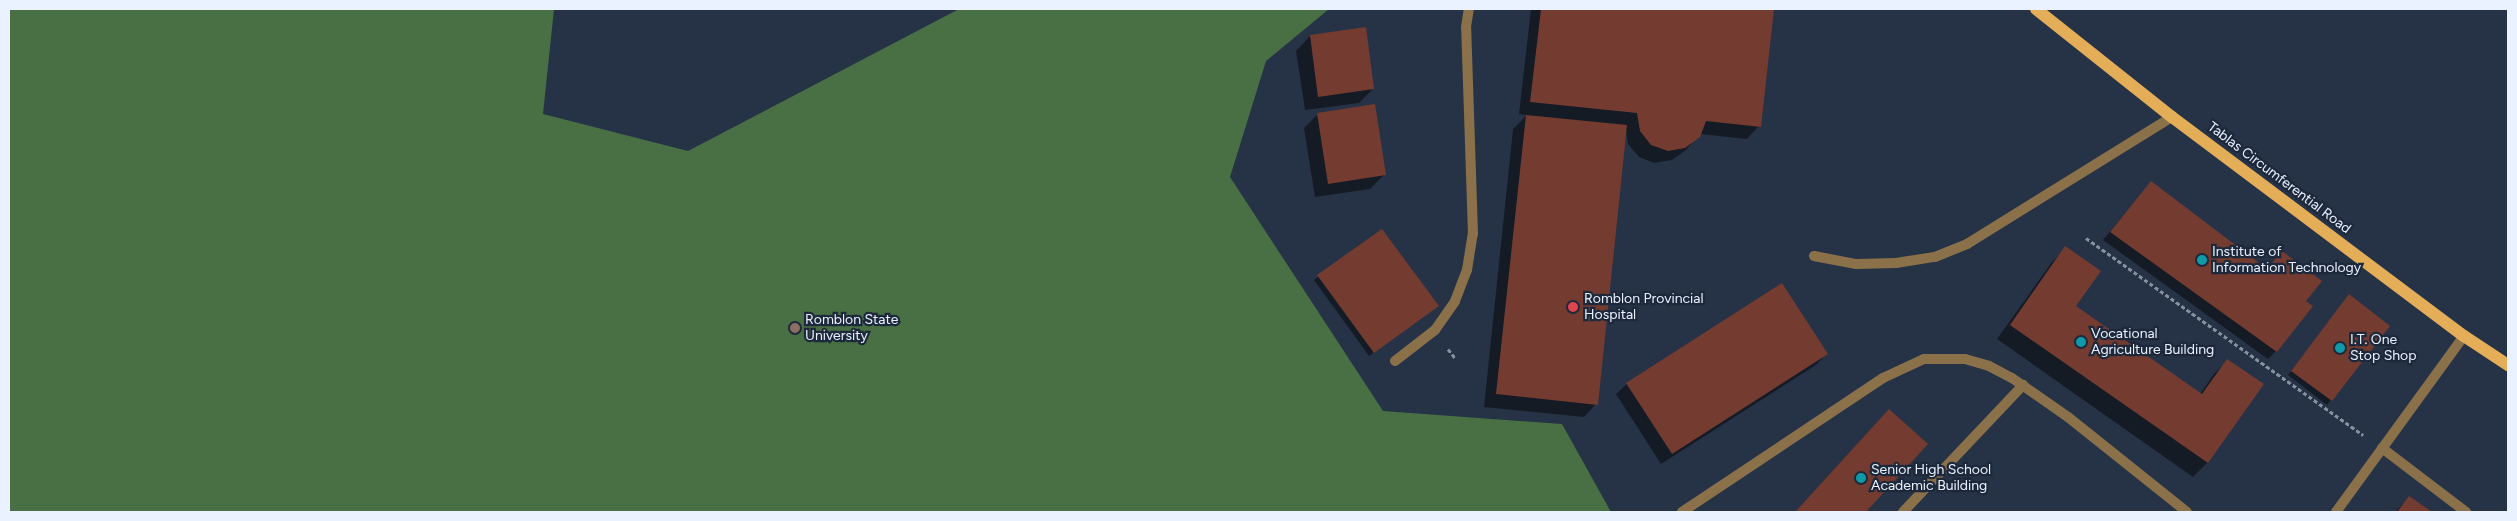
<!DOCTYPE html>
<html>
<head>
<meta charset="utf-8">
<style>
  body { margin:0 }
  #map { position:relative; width:2517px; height:521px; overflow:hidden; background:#263346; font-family:Figtree,sans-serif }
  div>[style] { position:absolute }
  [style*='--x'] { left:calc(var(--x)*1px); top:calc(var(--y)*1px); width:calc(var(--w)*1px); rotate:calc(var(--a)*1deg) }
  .forest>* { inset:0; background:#487044 }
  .shadow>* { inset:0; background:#0007 }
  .building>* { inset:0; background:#743b31 }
  .path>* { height:3px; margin-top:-1.5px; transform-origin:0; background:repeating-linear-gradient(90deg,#8590a0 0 4px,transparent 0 6.5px) }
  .lane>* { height:10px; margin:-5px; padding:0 5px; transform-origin:5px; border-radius:5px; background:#8b714a }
  .primary>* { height:12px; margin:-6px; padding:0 6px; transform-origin:6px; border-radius:6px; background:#e4ae58 }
  .dots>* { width:14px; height:14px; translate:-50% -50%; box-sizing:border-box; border:2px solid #1d293b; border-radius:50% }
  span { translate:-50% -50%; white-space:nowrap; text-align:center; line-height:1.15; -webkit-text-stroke:4.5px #1d293b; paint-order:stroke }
  .street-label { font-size:14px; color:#eaf2ff }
  .poi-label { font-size:14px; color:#eaf2ff }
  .left { translate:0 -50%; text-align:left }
  .frame { position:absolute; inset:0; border:10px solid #eaf2ff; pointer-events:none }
</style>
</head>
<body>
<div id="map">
  <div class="forest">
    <div style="clip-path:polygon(9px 9px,554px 9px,543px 114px,688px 151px,959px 9px,1329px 9px,1266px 61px,1230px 177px,1383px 411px,1562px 424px,1611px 512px,9px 512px)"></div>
  </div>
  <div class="shadow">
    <div style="clip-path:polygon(1531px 9px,1773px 9px,1759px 126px,1747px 139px,1700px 134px,1686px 150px,1672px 160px,1654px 163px,1639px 157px,1628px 144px,1626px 131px,1596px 404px,1584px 417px,1484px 407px,1513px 129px,1527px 115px,1519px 114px)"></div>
    <div style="clip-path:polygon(1310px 36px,1373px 89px,1359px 103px,1305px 110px,1296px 51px)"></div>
    <div style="clip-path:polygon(1318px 114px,1384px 175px,1370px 189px,1315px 197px,1304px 128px)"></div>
    <div style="clip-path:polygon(2151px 182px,2304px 302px,2276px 351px,2268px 359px,2103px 240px)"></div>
    <div style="clip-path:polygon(1382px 230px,1433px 310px,1369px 356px,1314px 280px)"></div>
    <div style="clip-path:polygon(2066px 248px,2075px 306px,2200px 394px,2214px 374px,2228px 360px,2262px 384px,2207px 463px,2193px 477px,1997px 339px,2052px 262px)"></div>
    <div style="clip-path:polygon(2345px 300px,2388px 326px,2327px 405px,2288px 375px)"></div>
    <div style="clip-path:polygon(1826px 354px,1816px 365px,1661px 464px,1616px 394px,1627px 384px)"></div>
    <div style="clip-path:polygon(1881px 418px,1926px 444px,1864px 512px,1795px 512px)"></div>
    <div style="clip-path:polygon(2409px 498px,2429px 512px,2395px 512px)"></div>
  </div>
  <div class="building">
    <div style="clip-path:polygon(1541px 9px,1774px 9px,1761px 127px,1706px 121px,1700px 137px,1685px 148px,1668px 151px,1651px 145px,1640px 131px,1637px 113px,1530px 102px)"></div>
    <div style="clip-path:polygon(1366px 27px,1374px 89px,1318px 97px,1310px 35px)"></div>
    <div style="clip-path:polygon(1375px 104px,1386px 175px,1328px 184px,1317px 113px)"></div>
    <div style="clip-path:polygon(1526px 115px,1627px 125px,1598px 405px,1496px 394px)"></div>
    <div style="clip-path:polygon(2151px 181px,2267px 269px,2282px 251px,2322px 281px,2306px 301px,2313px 306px,2277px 352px,2110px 232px)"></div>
    <div style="clip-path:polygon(1382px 229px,1439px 306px,1374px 353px,1317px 275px)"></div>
    <div style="clip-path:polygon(2065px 246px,2101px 271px,2076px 306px,2202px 394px,2227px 359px,2264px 384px,2208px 463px,2010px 325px)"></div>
    <div style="clip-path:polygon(1782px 283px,1828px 354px,1672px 454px,1626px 383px)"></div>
    <div style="clip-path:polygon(2349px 294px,2390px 326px,2332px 401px,2291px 371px)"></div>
    <div style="clip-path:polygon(1889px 409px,1928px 444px,1866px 512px,1795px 512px)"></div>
    <div style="clip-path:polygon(2409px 496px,2432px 512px,2397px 512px)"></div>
  </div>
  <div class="path">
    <div style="--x:2086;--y:238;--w:340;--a:35.4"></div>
    <div style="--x:1448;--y:349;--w:11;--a:52"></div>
  </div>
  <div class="lane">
    <div style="--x:1814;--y:256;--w:43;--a:10.8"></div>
    <div style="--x:1856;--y:264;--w:40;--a:-1.4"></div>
    <div style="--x:1896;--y:263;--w:39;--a:-9"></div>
    <div style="--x:1935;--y:257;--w:35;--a:-22"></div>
    <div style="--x:1967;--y:244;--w:241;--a:-31.8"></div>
    <div style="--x:1395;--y:361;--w:51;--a:-37.8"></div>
    <div style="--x:1435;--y:330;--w:35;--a:-55"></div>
    <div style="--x:1455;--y:301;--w:33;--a:-69"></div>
    <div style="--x:1467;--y:270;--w:36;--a:-81"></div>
    <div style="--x:1473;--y:234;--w:207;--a:-91.9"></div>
    <div style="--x:1466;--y:27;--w:18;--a:-81"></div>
    <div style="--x:2382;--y:448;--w:106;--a:37.3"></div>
    <div style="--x:1682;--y:512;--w:242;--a:-33.7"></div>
    <div style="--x:1883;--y:378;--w:45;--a:-24.9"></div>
    <div style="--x:1924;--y:359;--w:41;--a:0"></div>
    <div style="--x:1965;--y:359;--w:25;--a:16"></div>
    <div style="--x:1989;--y:366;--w:26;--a:28"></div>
    <div style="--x:2012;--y:378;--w:68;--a:34.9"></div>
    <div style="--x:2068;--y:417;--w:152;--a:38.6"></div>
    <div style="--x:1903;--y:512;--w:175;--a:-46.6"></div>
    <div style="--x:2336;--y:512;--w:218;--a:-54"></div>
  </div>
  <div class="primary">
    <div style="--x:2036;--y:9;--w:174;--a:38.5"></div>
    <div style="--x:2172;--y:117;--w:365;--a:36.9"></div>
    <div style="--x:2464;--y:336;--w:53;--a:33.4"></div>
  </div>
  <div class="dots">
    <div style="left:2202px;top:260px;background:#0f9aa8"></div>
    <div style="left:1573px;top:307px;background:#e0444e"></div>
    <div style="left:795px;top:328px;background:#8d6e63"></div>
    <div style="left:2081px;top:342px;background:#0f9aa8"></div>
    <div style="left:2340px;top:348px;background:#0f9aa8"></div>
    <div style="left:1861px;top:478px;background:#0f9aa8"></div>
  </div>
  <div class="street-label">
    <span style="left:2279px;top:178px;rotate:37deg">Tablas Circumferential Road</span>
  </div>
  <div class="poi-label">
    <span class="left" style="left:2212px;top:260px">Institute of<br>Information Technology</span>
    <span class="left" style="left:1584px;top:307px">Romblon Provincial<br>Hospital</span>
    <span class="left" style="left:805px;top:328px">Romblon State<br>University</span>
    <span class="left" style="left:2091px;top:342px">Vocational<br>Agriculture Building</span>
    <span class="left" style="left:2350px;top:348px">I.T. One<br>Stop Shop</span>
    <span class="left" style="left:1871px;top:478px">Senior High School<br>Academic Building</span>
  </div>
  <div class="frame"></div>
</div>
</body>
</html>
